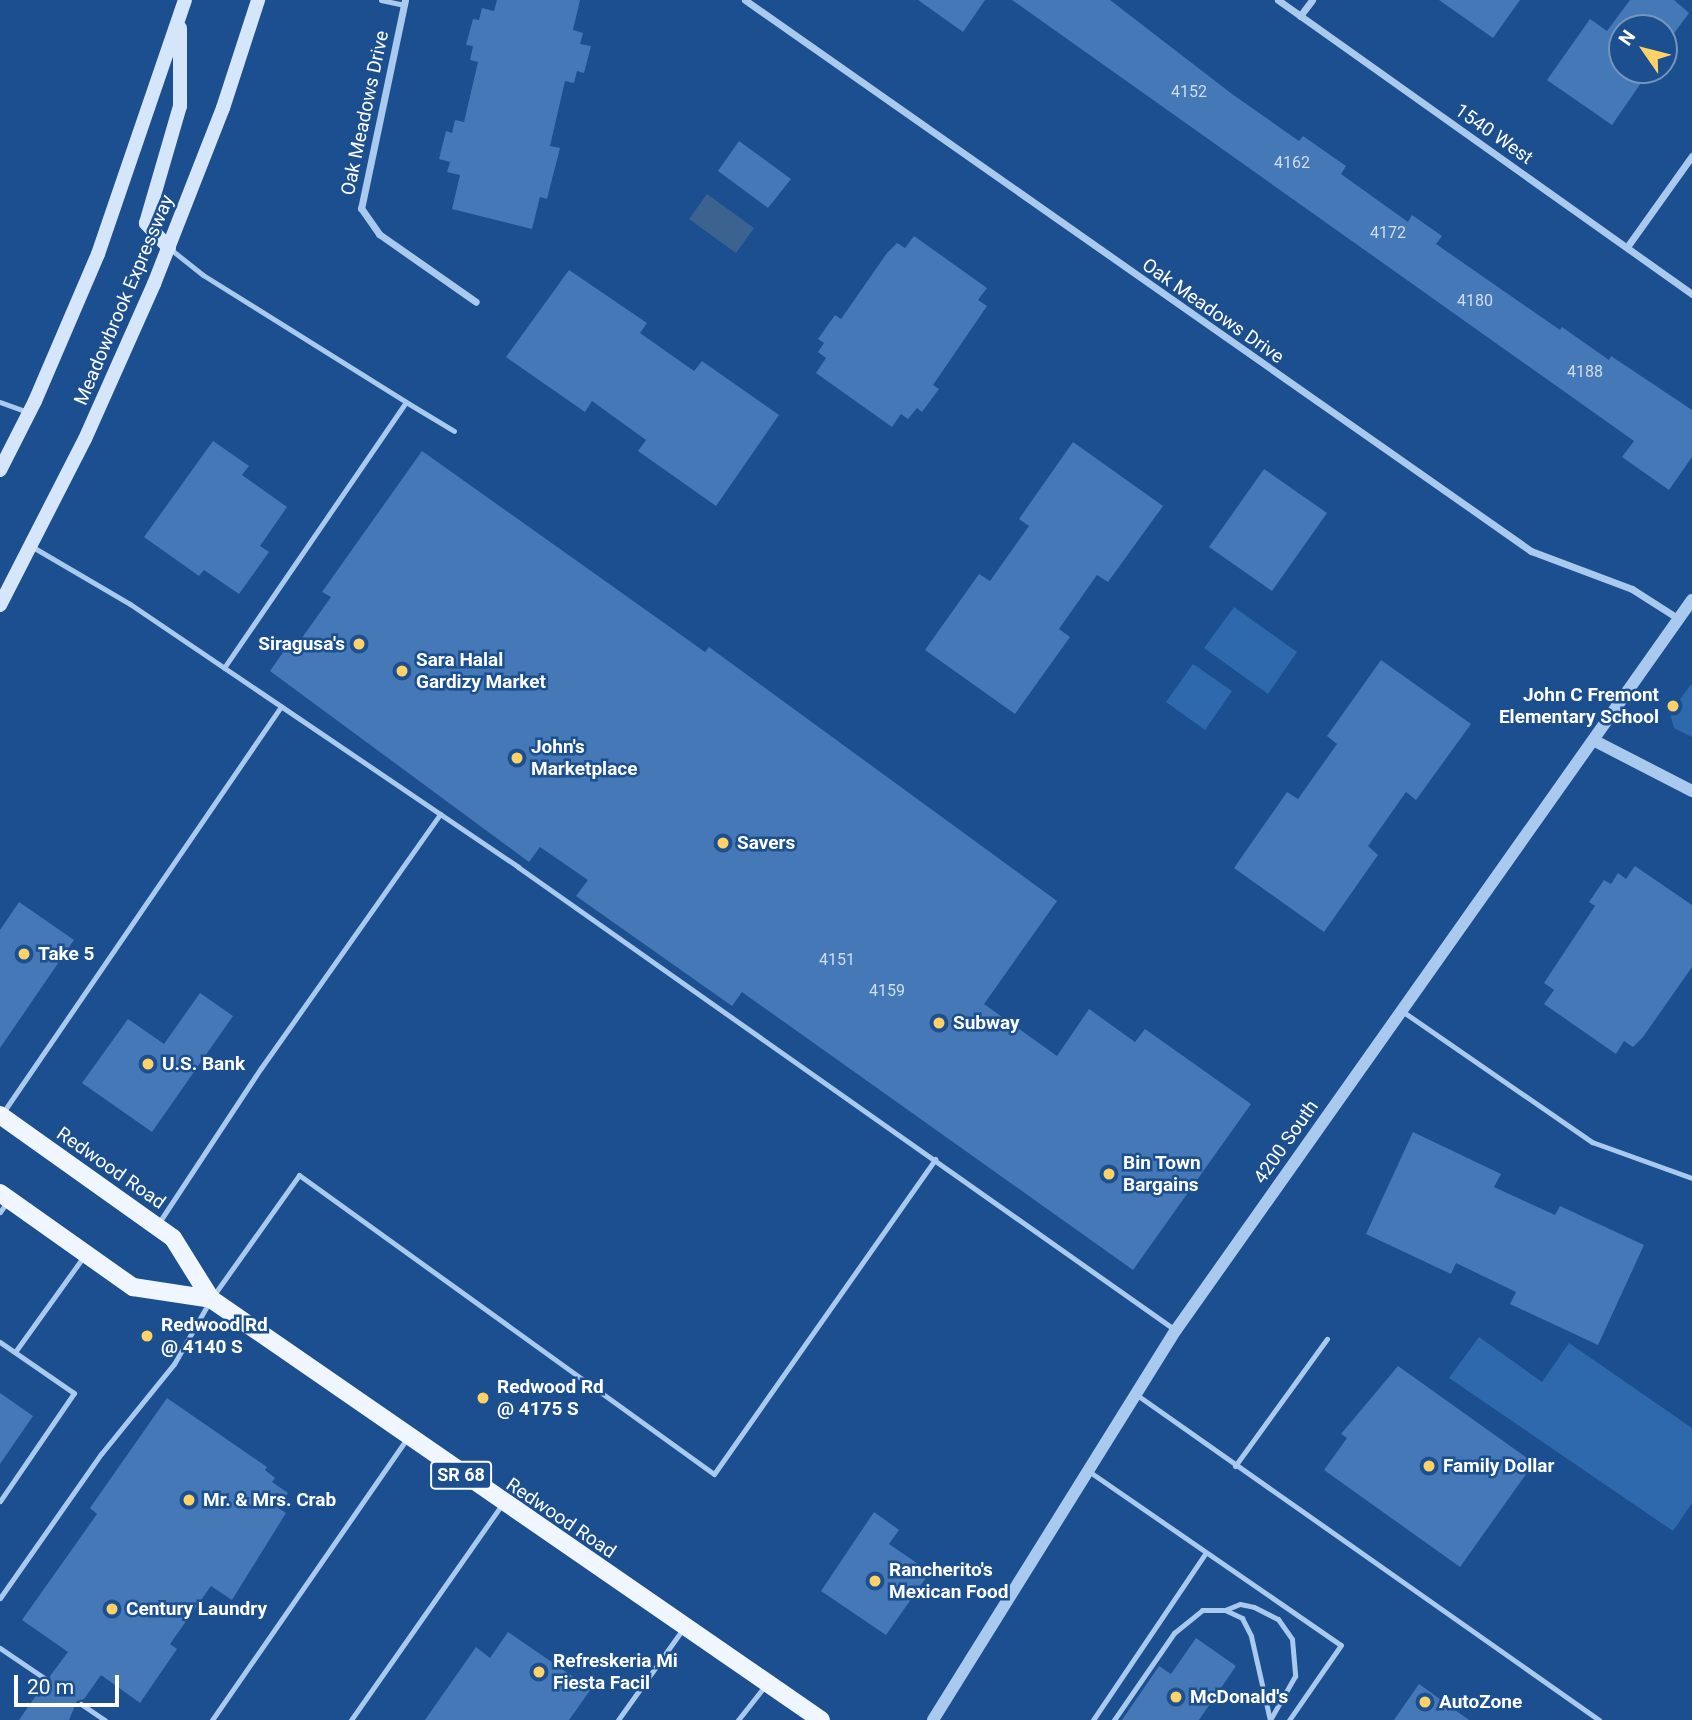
<!DOCTYPE html>
<html>
<head>
<meta charset="utf-8">
<style>
  body { margin:0 }
  #map { position:relative; width:1692px; height:1720px; overflow:hidden; background:#1b4f8f; font-family:Roboto,sans-serif }
  div>[style] { position:absolute }
  [style*='--x'] { left:calc(var(--x)*1px); top:calc(var(--y)*1px); width:calc(var(--w)*1px); rotate:calc(var(--a)*1deg) }
  .green>* { inset:0; background:#2e69ad }
  .water>* { inset:0; background:#3c6290 }
  .building>* { inset:0; background:#4478b7 }
  .service>* { height:5px; margin:-2.5px; padding:0 2.5px; transform-origin:2.5px; border-radius:2.5px; background:#a9c9ee }
  .minor>* { height:7px; margin:-3.5px; padding:0 3.5px; transform-origin:3.5px; border-radius:3.5px; background:#a9c9ee }
  .tertiary>* { height:12px; margin:-6px; padding:0 6px; transform-origin:6px; border-radius:6px; background:#a9c9ee }
  .secondary>* { height:14px; margin:-7px; padding:0 7px; transform-origin:7px; border-radius:7px; background:#d6e6fa }
  .primary>* { height:18px; margin:-9px; padding:0 9px; transform-origin:9px; border-radius:9px; background:#f0f6ff }
  .dots>* { width:19px; height:19px; translate:-50% -50%; box-sizing:border-box; border:4px solid #1b4f8f; border-radius:50% }
  span { translate:-50% -50%; white-space:nowrap; text-align:center; line-height:1.15; -webkit-text-stroke:5px #1b4f8f; paint-order:stroke }
  .number-label { font-size:16px; color:#d0dded }
  .number-label span { -webkit-text-stroke-width:0 }
  .shield-label span { padding:2px 5px; background:#1b4f8f; border:2px solid; border-radius:5px; -webkit-text-stroke-width:0 }
  .shield-label { font-size:18px; color:#fff; font-weight:700 }
  .street-label { font-size:19px; color:#fff }
  .poi-label { font-size:19px; color:#fff; font-weight:700 }
  .right { translate:-100% -50%; text-align:right }
  .left { translate:0 -50%; text-align:left }
  .north { position:absolute; left:1608px; top:14px; width:70px; height:70px; box-sizing:border-box; background:#1b4f8f; border:2px solid #7695bc; border-radius:50%; rotate:305deg; font-size:19px; font-weight:700; line-height:28px; text-align:center; color:#fff }
  .north::after { content:''; display:block; margin:auto; width:24px; height:32px; background:#ffd166; clip-path:polygon(50% 0,100% 100%,50% 72%,0 100%) }
  .scale { position:absolute; left:14px; top:1675px; width:105px; height:32px; box-sizing:border-box; border:4px solid #fff; border-top:0; padding-left:9px; font-size:21px; line-height:24px; white-space:nowrap; color:#fff; -webkit-text-stroke:5px #1b4f8f; paint-order:stroke }
</style>
</head>
<body>
<div id="map">
  <div class="green">
    <div style="clip-path:polygon(1234px 607px,1297px 652px,1268px 694px,1204px 648px)"></div>
    <div style="clip-path:polygon(1193px 664px,1232px 691px,1205px 730px,1166px 702px)"></div>
    <div style="clip-path:polygon(1692px 683px,1692px 737px,1674px 728px,1670px 713px)"></div>
    <div style="clip-path:polygon(1479px 1337px,1542px 1382px,1569px 1343px,1692px 1428px,1692px 1503px,1673px 1531px,1449px 1378px)"></div>
  </div>
  <div class="water">
    <div style="clip-path:polygon(707px 194px,754px 228px,736px 253px,689px 219px)"></div>
  </div>
  <div class="building">
    <div style="clip-path:polygon(497px 0,580px 0,573px 30px,583px 33px,580px 44px,591px 46px,584px 73px,577px 71px,574px 83px,565px 81px,550px 146px,560px 148px,547px 199px,540px 197px,532px 229px,452px 209px,460px 175px,447px 172px,450px 162px,439px 159px,446px 131px,452px 133px,455px 120px,464px 122px,478px 62px,470px 60px,473px 46px,466px 45px,473px 19px,479px 20px,482px 8px,494px 11px)"></div>
    <div style="clip-path:polygon(918px 0,985px 0,963px 32px)"></div>
    <div style="clip-path:polygon(1012px 0,1110px 0,1232px 94px,1299px 141px,1303px 136px,1346px 166px,1341px 174px,1408px 222px,1412px 215px,1442px 236px,1436px 244px,1560px 330px,1562px 327px,1609px 360px,1611px 356px,1692px 410px,1692px 457px,1669px 490px,1622px 457px,1634px 441px)"></div>
    <div style="clip-path:polygon(1439px 0,1520px 0,1493px 38px)"></div>
    <div style="clip-path:polygon(1630px 0,1674px 0,1689px 13px,1664px 47px,1664px 28px,1622px 28px,1622px 70px,1650px 70px,1612px 125px,1547px 80px,1590px 19px,1607px 31px)"></div>
    <div style="clip-path:polygon(739px 141px,791px 179px,768px 208px,718px 171px)"></div>
    <div style="clip-path:polygon(914px 236px,987px 288px,978px 300px,987px 306px,933px 385px,939px 389px,922px 412px,917px 408px,908px 419px,901px 414px,892px 427px,816px 373px,826px 358px,818px 352px,824px 343px,818px 339px,835px 315px,841px 319px,887px 253px,897px 243px,905px 248px)"></div>
    <div style="clip-path:polygon(569px 270px,647px 323px,640px 333px,694px 371px,702px 361px,779px 415px,716px 506px,638px 451px,646px 440px,592px 401px,585px 412px,506px 357px)"></div>
    <div style="clip-path:polygon(213px 441px,249px 466px,242px 475px,287px 507px,260px 546px,269px 552px,239px 594px,204px 570px,199px 576px,144px 537px)"></div>
    <div style="clip-path:polygon(1073px 442px,1163px 506px,1108px 582px,1097px 575px,1059px 629px,1070px 637px,1015px 714px,925px 650px,979px 574px,990px 581px,1029px 526px,1019px 519px)"></div>
    <div style="clip-path:polygon(422px 451px,705px 652px,709px 647px,1057px 901px,984px 1004px,1057px 1056px,1089px 1009px,1135px 1042px,1145px 1029px,1251px 1104px,1133px 1270px,742px 992px,732px 1006px,576px 896px,588px 880px,540px 847px,529px 862px,270px 671px,293px 638px,299px 642px,331px 597px,322px 592px)"></div>
    <div style="clip-path:polygon(1264px 469px,1327px 513px,1272px 591px,1209px 547px)"></div>
    <div style="clip-path:polygon(1381px 660px,1471px 724px,1416px 800px,1406px 792px,1368px 846px,1378px 855px,1324px 932px,1234px 868px,1287px 792px,1298px 799px,1337px 744px,1327px 736px)"></div>
    <div style="clip-path:polygon(1635px 866px,1692px 905px,1692px 967px,1643px 1037px,1633px 1047px,1624px 1041px,1616px 1054px,1544px 1004px,1554px 990px,1544px 983px,1595px 906px,1589px 902px,1604px 880px,1611px 884px,1618px 873px,1626px 879px)"></div>
    <div style="clip-path:polygon(19px 902px,74px 940px,0 1048px,0 930px)"></div>
    <div style="clip-path:polygon(200px 993px,233px 1016px,152px 1132px,82px 1083px,128px 1019px,164px 1044px)"></div>
    <div style="clip-path:polygon(1413px 1132px,1501px 1174px,1494px 1187px,1555px 1215px,1560px 1206px,1644px 1245px,1598px 1345px,1510px 1304px,1516px 1292px,1456px 1263px,1451px 1274px,1366px 1234px)"></div>
    <div style="clip-path:polygon(1398px 1366px,1534px 1463px,1460px 1567px,1324px 1470px,1347px 1438px,1341px 1434px)"></div>
    <div style="clip-path:polygon(0 1393px,33px 1416px,0 1464px)"></div>
    <div style="clip-path:polygon(167px 1398px,267px 1467px,265px 1470px,275px 1478px,272px 1482px,288px 1493px,278px 1508px,286px 1513px,232px 1600px,211px 1586px,170px 1644px,177px 1649px,140px 1703px,101px 1675px,84px 1699px,77px 1701px,69px 1720px,19px 1720px,44px 1684px,51px 1683px,50px 1676px,68px 1652px,22px 1620px,97px 1514px,90px 1508px)"></div>
    <div style="clip-path:polygon(874px 1512px,899px 1530px,889px 1544px,930px 1572px,886px 1635px,821px 1591px)"></div>
    <div style="clip-path:polygon(508px 1632px,591px 1689px,569px 1720px,425px 1720px,476px 1647px,490px 1658px)"></div>
    <div style="clip-path:polygon(1196px 1638px,1236px 1666px,1199px 1720px,1122px 1720px,1159px 1666px,1171px 1674px)"></div>
    <div style="clip-path:polygon(1419px 1684px,1469px 1720px,1394px 1720px)"></div>
  </div>
  <div class="service">
    <div style="--x:381;--y:0;--w:24;--a:12"></div>
    <div style="--x:169;--y:248;--w:43;--a:38.5"></div>
    <div style="--x:203;--y:275;--w:239;--a:32"></div>
    <div style="--x:406;--y:402;--w:322;--a:124.4"></div>
    <div style="--x:0;--y:402;--w:29;--a:20"></div>
    <div style="--x:406;--y:402;--w:56;--a:31.1"></div>
    <div style="--x:31;--y:546;--w:115;--a:30.4"></div>
    <div style="--x:130;--y:604;--w:469;--a:34.1"></div>
    <div style="--x:518;--y:867;--w:802;--a:35.16"></div>
    <div style="--x:1402;--y:1011;--w:231;--a:34.6"></div>
    <div style="--x:1592;--y:1142;--w:106;--a:19.8"></div>
    <div style="--x:2;--y:1114;--w:494;--a:-55.6"></div>
    <div style="--x:0;--y:1212;--w:12;--a:-55"></div>
    <div style="--x:158;--y:1224;--w:187;--a:-56.6"></div>
    <div style="--x:261;--y:1068;--w:311;--a:-54.8"></div>
    <div style="--x:0;--y:1342;--w:90;--a:34.6"></div>
    <div style="--x:74;--y:1393;--w:131;--a:124.4"></div>
    <div style="--x:15;--y:1352;--w:118;--a:-54.3"></div>
    <div style="--x:1137;--y:1395;--w:565;--a:35.12"></div>
    <div style="--x:1235;--y:1466;--w:157;--a:-54.1"></div>
    <div style="--x:1087;--y:1470;--w:308;--a:34.6"></div>
    <div style="--x:1341;--y:1645;--w:91;--a:124.7"></div>
    <div style="--x:0;--y:1598;--w:176;--a:-55"></div>
    <div style="--x:101;--y:1454;--w:116;--a:-51"></div>
    <div style="--x:174;--y:1364;--w:75;--a:-60.4"></div>
    <div style="--x:211;--y:1299;--w:152;--a:-54.6"></div>
    <div style="--x:299;--y:1175;--w:511;--a:35.77"></div>
    <div style="--x:714;--y:1474;--w:385;--a:-54.9"></div>
    <div style="--x:1225;--y:1610;--w:16;--a:-22"></div>
    <div style="--x:1240;--y:1604;--w:14;--a:12"></div>
    <div style="--x:1254;--y:1607;--w:27;--a:27"></div>
    <div style="--x:1278;--y:1619;--w:24;--a:55"></div>
    <div style="--x:1292;--y:1639;--w:37;--a:85"></div>
    <div style="--x:1295;--y:1676;--w:48;--a:119.7"></div>
    <div style="--x:0;--y:1648;--w:57;--a:34.2"></div>
    <div style="--x:81;--y:1704;--w:29;--a:34"></div>
    <div style="--x:212;--y:1720;--w:343;--a:-55.3"></div>
    <div style="--x:351;--y:1720;--w:265;--a:-55"></div>
    <div style="--x:618;--y:1720;--w:112;--a:-54.5"></div>
    <div style="--x:738;--y:1720;--w:42;--a:-51.8"></div>
    <div style="--x:1093;--y:1720;--w:200;--a:-56"></div>
    <div style="--x:1114;--y:1720;--w:106;--a:-55.4"></div>
    <div style="--x:1174;--y:1633;--w:36;--a:-39"></div>
    <div style="--x:1202;--y:1610;--w:23;--a:0"></div>
    <div style="--x:1225;--y:1610;--w:19;--a:25"></div>
    <div style="--x:1242;--y:1618;--w:20;--a:63"></div>
    <div style="--x:1251;--y:1636;--w:86;--a:77.3"></div>
  </div>
  <div class="minor">
    <div style="--x:405;--y:0;--w:213;--a:101.9"></div>
    <div style="--x:361;--y:208;--w:32;--a:55"></div>
    <div style="--x:379;--y:234;--w:118;--a:35"></div>
    <div style="--x:745;--y:0;--w:960;--a:35.03"></div>
    <div style="--x:1531;--y:551;--w:108;--a:20.6"></div>
    <div style="--x:1632;--y:589;--w:56;--a:32.6"></div>
    <div style="--x:1278;--y:0;--w:508;--a:35.38"></div>
    <div style="--x:1300;--y:16;--w:20;--a:-53"></div>
    <div style="--x:1627;--y:247;--w:112;--a:-54.5"></div>
  </div>
  <div class="tertiary">
    <div style="--x:1595;--y:741;--w:109;--a:27.3"></div>
    <div style="--x:933;--y:1720;--w:460;--a:-58.1"></div>
    <div style="--x:1176;--y:1330;--w:894;--a:-54.75"></div>
  </div>
  <div class="secondary">
    <div style="--x:169;--y:248;--w:34;--a:-133"></div>
    <div style="--x:146;--y:223;--w:122;--a:-73.8"></div>
    <div style="--x:180;--y:106;--w:78;--a:-90"></div>
    <div style="--x:0;--y:470;--w:77;--a:-63.1"></div>
    <div style="--x:35;--y:401;--w:160;--a:-66.8"></div>
    <div style="--x:98;--y:254;--w:268;--a:-71.1"></div>
    <div style="--x:0;--y:605;--w:186;--a:-62.9"></div>
    <div style="--x:85;--y:439;--w:170;--a:-66"></div>
    <div style="--x:154;--y:284;--w:189;--a:-68.6"></div>
    <div style="--x:223;--y:108;--w:114;--a:-72"></div>
  </div>
  <div class="primary">
    <div style="--x:0;--y:1115;--w:212;--a:35.4"></div>
    <div style="--x:173;--y:1238;--w:72;--a:58.1"></div>
    <div style="--x:211;--y:1299;--w:741;--a:34.61"></div>
    <div style="--x:0;--y:1193;--w:163;--a:35.3"></div>
    <div style="--x:133;--y:1287;--w:79;--a:8.7"></div>
  </div>
  <div class="dots">
    <div style="left:359px;top:644px;background:#ffd166"></div>
    <div style="left:402px;top:671px;background:#ffd166"></div>
    <div style="left:1673px;top:706px;background:#ffd166"></div>
    <div style="left:517px;top:758px;background:#ffd166"></div>
    <div style="left:723px;top:843px;background:#ffd166"></div>
    <div style="left:24px;top:954px;background:#ffd166"></div>
    <div style="left:939px;top:1023px;background:#ffd166"></div>
    <div style="left:148px;top:1064px;background:#ffd166"></div>
    <div style="left:1109px;top:1174px;background:#ffd166"></div>
    <div style="left:147px;top:1336px;background:#ffd166"></div>
    <div style="left:483px;top:1398px;background:#ffd166"></div>
    <div style="left:1429px;top:1466px;background:#ffd166"></div>
    <div style="left:189px;top:1500px;background:#ffd166"></div>
    <div style="left:875px;top:1581px;background:#ffd166"></div>
    <div style="left:112px;top:1609px;background:#ffd166"></div>
    <div style="left:539px;top:1672px;background:#ffd166"></div>
    <div style="left:1176px;top:1697px;background:#ffd166"></div>
    <div style="left:1425px;top:1702px;background:#ffd166"></div>
  </div>
  <div class="number-label">
    <span style="left:1189px;top:92px">4152</span>
    <span style="left:1292px;top:163px">4162</span>
    <span style="left:1388px;top:233px">4172</span>
    <span style="left:1475px;top:301px">4180</span>
    <span style="left:1585px;top:372px">4188</span>
    <span style="left:837px;top:960px">4151</span>
    <span style="left:887px;top:991px">4159</span>
  </div>
  <div class="shield-label">
    <span style="left:461px;top:1475px">SR 68</span>
  </div>
  <div class="street-label">
    <span style="left:365px;top:113px;rotate:-78deg">Oak Meadows Drive</span>
    <span style="left:1494px;top:134px;rotate:35deg">1540 West</span>
    <span style="left:124px;top:300px;rotate:-67deg">Meadowbrook Expressway</span>
    <span style="left:1213px;top:311px;rotate:35deg">Oak Meadows Drive</span>
    <span style="left:1286px;top:1142px;rotate:-55deg">4200 South</span>
    <span style="left:111px;top:1168px;rotate:35deg">Redwood Road</span>
    <span style="left:561px;top:1518px;rotate:34deg">Redwood Road</span>
  </div>
  <div class="poi-label">
    <span class="right" style="left:345px;top:644px">Siragusa's</span>
    <span class="left" style="left:416px;top:671px">Sara Halal<br>Gardizy Market</span>
    <span class="right" style="left:1659px;top:706px">John C Fremont<br>Elementary School</span>
    <span class="left" style="left:531px;top:758px">John's<br>Marketplace</span>
    <span class="left" style="left:737px;top:843px">Savers</span>
    <span class="left" style="left:38px;top:954px">Take 5</span>
    <span class="left" style="left:953px;top:1023px">Subway</span>
    <span class="left" style="left:162px;top:1064px">U.S. Bank</span>
    <span class="left" style="left:1123px;top:1174px">Bin Town<br>Bargains</span>
    <span class="left" style="left:161px;top:1336px">Redwood Rd<br>@ 4140 S</span>
    <span class="left" style="left:497px;top:1398px">Redwood Rd<br>@ 4175 S</span>
    <span class="left" style="left:1443px;top:1466px">Family Dollar</span>
    <span class="left" style="left:203px;top:1500px">Mr. &amp; Mrs. Crab</span>
    <span class="left" style="left:889px;top:1581px">Rancherito's<br>Mexican Food</span>
    <span class="left" style="left:126px;top:1609px">Century Laundry</span>
    <span class="left" style="left:553px;top:1672px">Refreskeria Mi<br>Fiesta Facil</span>
    <span class="left" style="left:1190px;top:1697px">McDonald's</span>
    <span class="left" style="left:1439px;top:1702px">AutoZone</span>
  </div>
  <div class="north">N</div>
  <div class="scale">20 m</div>
</div>
</body>
</html>
